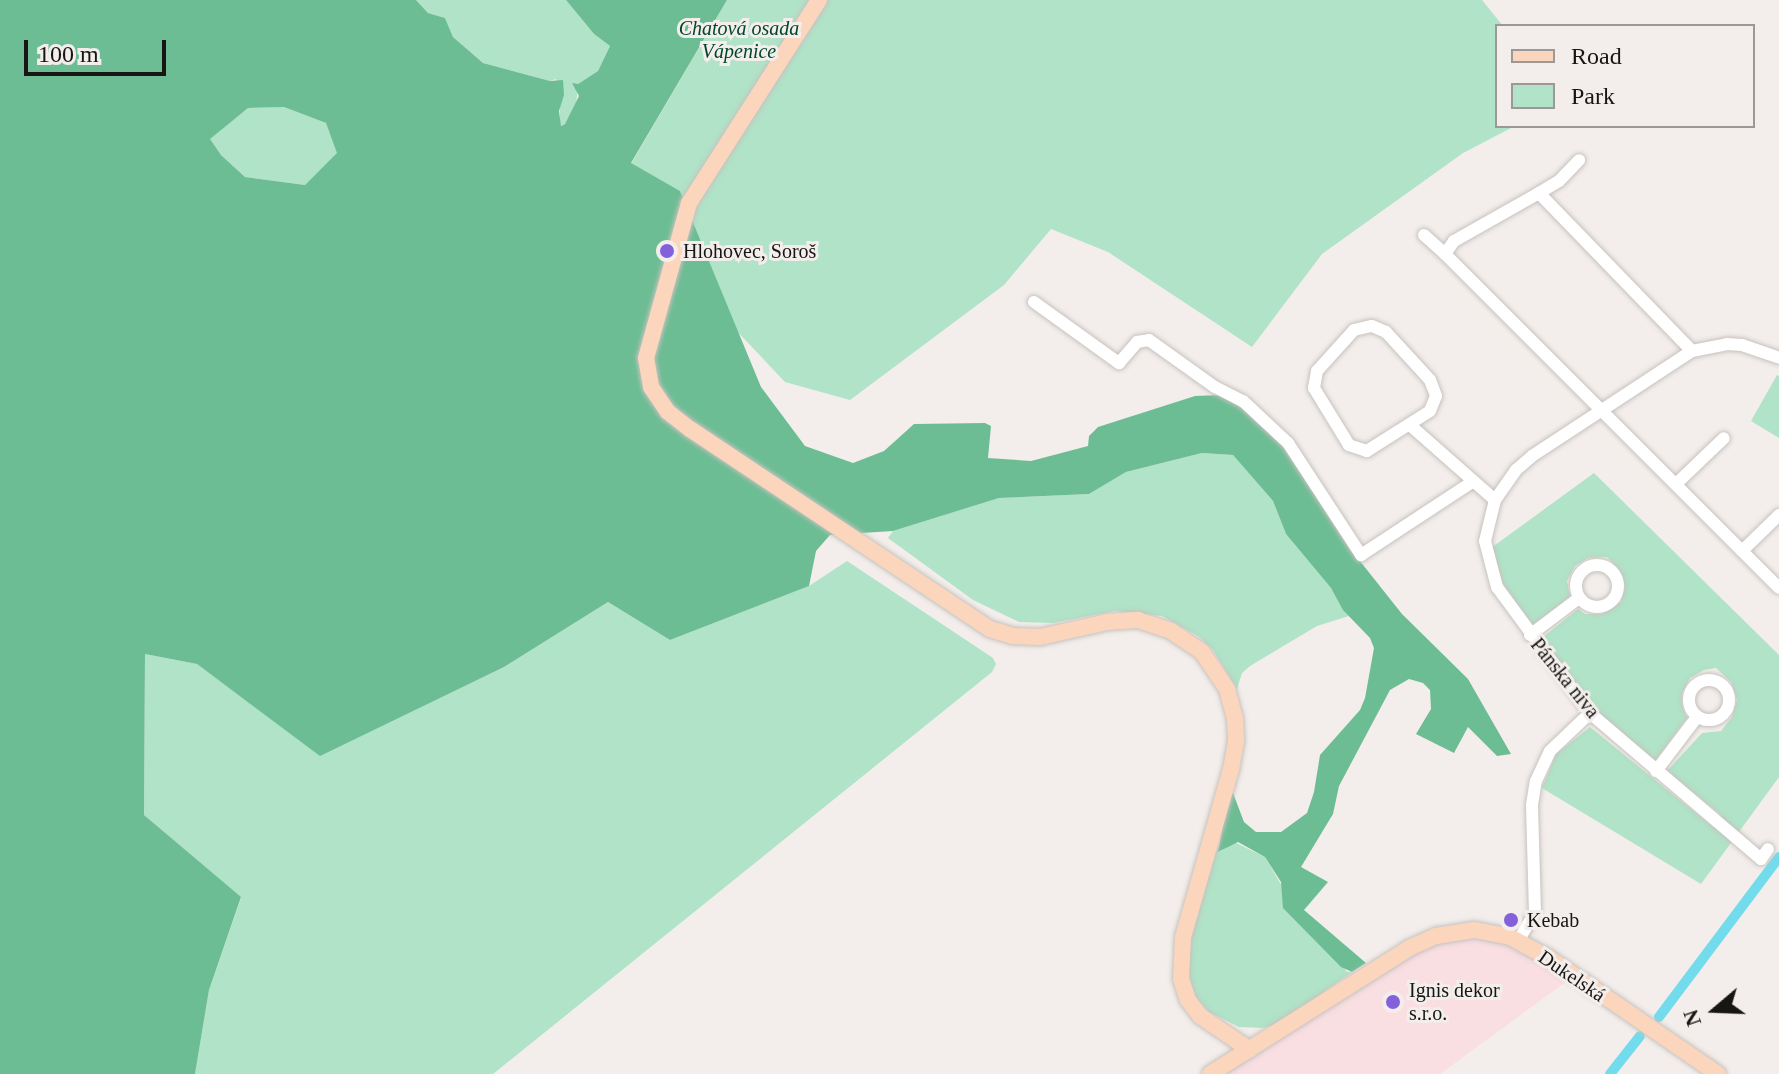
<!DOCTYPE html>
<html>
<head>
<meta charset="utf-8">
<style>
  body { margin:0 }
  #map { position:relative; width:1779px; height:1074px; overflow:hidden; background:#f3eeeb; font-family:"Times New Roman",serif }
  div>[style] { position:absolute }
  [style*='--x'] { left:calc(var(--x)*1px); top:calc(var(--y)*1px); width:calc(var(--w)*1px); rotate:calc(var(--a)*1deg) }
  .industrial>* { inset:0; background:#f9dee2 }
  .green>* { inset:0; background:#b0e3c7 }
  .forest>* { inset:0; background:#6dbd94 }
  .canal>* { height:10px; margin:-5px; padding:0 5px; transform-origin:5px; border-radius:5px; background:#72dbec }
  .roads { filter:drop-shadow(0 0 2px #c7c2bf) drop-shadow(0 0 2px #c7c2bf) }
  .minor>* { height:12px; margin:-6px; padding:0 6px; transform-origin:6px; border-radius:6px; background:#fff }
  .minor>.ring { margin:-6px; padding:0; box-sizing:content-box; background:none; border:12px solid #fff; border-radius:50% }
  .major>* { height:16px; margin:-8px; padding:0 8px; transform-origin:8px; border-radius:8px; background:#fbd6bd }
  .dots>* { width:22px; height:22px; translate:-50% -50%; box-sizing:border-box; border:4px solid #f3eeeb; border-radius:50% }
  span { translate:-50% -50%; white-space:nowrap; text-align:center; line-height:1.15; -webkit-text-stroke:6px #f3eeeb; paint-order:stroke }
  .park-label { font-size:20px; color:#00462b; font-style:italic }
  .poi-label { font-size:20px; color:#171614 }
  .left { translate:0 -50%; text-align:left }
  .street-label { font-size:20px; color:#171614 }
  .legend { position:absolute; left:1495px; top:24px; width:260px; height:104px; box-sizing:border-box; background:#f3eeeb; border:2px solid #9b9895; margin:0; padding:10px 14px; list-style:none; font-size:24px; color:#171614 }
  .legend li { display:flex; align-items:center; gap:16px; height:40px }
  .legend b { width:40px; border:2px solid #9b9895 }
  .north { position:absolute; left:1675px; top:970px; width:80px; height:80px; -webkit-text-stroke:6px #f3eeeb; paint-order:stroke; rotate:251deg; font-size:22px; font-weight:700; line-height:32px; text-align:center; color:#171614 }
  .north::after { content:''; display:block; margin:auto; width:28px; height:36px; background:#171614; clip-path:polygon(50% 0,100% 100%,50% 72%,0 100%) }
  .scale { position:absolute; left:24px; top:40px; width:142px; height:36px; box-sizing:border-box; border:4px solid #171614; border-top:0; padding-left:10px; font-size:24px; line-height:28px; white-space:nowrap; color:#171614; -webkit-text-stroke:6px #f3eeeb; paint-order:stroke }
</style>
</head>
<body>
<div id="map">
  <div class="industrial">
    <div style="clip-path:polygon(1485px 938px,1521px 946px,1567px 981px,1440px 1074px,1223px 1074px,1430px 943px)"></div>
  </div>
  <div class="green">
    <div style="clip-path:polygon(416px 0,566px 0,594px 34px,610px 46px,598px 71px,578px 84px,576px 106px,565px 124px,560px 126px,560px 103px,564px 94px,556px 79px,550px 81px,483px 63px,453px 37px,445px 18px,428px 13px)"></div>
    <div style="clip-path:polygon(727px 0,1482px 0,1503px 26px,1497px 26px,1497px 126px,1515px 126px,1463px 153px,1322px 254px,1252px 347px,1108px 252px,1051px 229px,1004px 285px,850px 400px,785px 382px,733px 327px,680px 191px,631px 164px)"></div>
    <div style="clip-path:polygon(284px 107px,326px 123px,338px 153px,305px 185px,245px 177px,221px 155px,209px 138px,248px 108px)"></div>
    <div style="clip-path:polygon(1777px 375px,1779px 376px,1779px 438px,1751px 421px)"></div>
    <div style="clip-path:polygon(1202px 453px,1233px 455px,1273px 501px,1286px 534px,1331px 588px,1349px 616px,1317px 626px,1250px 666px,1242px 673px,1237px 689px,1213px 650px,1198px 636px,1162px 616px,1115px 611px,1053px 623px,1019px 622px,973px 600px,888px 538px,893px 531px,999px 498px,1089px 494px,1126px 472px)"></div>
    <div style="clip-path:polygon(1594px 473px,1779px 655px,1779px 777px,1701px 884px,1542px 788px,1556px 754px,1590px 727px,1713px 827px,1721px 815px,1667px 771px,1702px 733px,1721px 731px,1732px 717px,1737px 700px,1731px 682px,1716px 668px,1704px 670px,1690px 678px,1682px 693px,1682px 706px,1687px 718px,1655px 761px,1596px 710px,1542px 638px,1578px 609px,1585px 614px,1602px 614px,1621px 602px,1625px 586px,1617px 567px,1607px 557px,1588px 558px,1575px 566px,1567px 581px,1570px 597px,1532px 626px,1503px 584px,1494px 562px,1491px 548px)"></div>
    <div style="clip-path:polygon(847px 561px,993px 658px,996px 664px,992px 672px,493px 1074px,195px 1074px,209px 990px,241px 898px,144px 815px,145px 654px,197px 664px,320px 755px,504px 667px,608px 602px,670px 640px,809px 586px)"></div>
    <div style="clip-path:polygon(1234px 842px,1265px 857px,1283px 888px,1347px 972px,1352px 972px,1280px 1023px,1263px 1028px,1239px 1027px,1209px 1012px,1196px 997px,1188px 974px,1186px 951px,1218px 846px,1220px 852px)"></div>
  </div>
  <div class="forest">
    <div style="clip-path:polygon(evenodd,0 0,416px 0,428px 13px,445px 18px,453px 37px,483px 63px,550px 81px,563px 80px,564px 95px,559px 111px,561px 126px,565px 124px,579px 96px,572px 83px,578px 84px,598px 71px,610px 46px,594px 34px,566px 0,727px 0,631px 163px,680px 191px,761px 387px,805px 446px,853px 463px,884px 451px,914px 424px,985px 423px,991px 426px,988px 458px,1031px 461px,1088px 446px,1089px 436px,1098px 427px,1195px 396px,1220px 395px,1240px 403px,1295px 457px,1352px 551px,1402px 614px,1468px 679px,1511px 754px,1497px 756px,1468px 727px,1454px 753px,1416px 734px,1431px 709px,1430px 690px,1423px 683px,1409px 679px,1390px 690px,1339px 786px,1333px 814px,1301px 867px,1328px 882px,1304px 910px,1366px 963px,1352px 972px,1341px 967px,1283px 908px,1281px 882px,1265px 857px,1238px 842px,1218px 852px,1228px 798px,1233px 793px,1244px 822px,1256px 832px,1281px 832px,1307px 813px,1314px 792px,1320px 755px,1360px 710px,1365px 698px,1374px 648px,1370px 638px,1343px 610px,1331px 588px,1286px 534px,1273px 501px,1233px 455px,1202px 453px,1126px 472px,1089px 494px,999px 498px,893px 531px,830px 535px,816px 551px,809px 586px,670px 640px,608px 602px,504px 667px,320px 756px,197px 664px,145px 654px,144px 815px,241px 897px,209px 990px,195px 1074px,0 1074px,0 0,284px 107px,326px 123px,337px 153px,305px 185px,245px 177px,221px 155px,210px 139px,248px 108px,284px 107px)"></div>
  </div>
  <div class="canal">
    <div style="--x:1659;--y:1017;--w:200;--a:-53.1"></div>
    <div style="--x:1610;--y:1074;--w:48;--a:-51.7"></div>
  </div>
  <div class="roads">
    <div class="minor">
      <div style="--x:1539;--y:193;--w:23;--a:-31"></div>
      <div style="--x:1559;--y:181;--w:29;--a:-46"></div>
      <div style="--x:1424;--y:235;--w:28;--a:42"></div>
      <div style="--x:1034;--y:302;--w:105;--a:35.7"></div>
      <div style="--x:1119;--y:363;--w:28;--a:-49"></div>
      <div style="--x:1137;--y:342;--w:12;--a:-9"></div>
      <div style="--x:1149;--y:340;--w:81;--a:35.5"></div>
      <div style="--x:1215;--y:387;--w:31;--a:27"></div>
      <div style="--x:1243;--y:401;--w:62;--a:43"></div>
      <div style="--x:1288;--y:443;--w:134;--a:56.9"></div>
      <div style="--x:1361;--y:555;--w:133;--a:-33.3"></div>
      <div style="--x:1372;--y:326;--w:15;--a:23"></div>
      <div style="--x:1386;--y:332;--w:65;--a:47.5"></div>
      <div style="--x:1430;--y:380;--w:17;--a:69"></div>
      <div style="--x:1436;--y:396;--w:16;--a:112"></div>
      <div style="--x:1430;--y:411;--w:75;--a:147.6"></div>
      <div style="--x:1367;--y:451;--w:19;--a:-162"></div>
      <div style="--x:1349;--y:445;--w:67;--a:-121.6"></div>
      <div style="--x:1314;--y:388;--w:17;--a:-80"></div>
      <div style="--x:1317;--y:371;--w:55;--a:-47.9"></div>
      <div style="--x:1354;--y:330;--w:18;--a:-13"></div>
      <div style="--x:1692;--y:351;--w:220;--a:-134.1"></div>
      <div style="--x:1539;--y:193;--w:98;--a:150.5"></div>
      <div style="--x:1454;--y:241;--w:16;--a:125"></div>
      <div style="--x:1445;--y:254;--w:472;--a:45"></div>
      <div style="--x:1411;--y:426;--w:112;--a:41.4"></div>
      <div style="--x:1495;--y:500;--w:42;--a:103.7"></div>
      <div style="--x:1485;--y:541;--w:48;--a:75.4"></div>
      <div style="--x:1497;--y:587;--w:157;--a:53.6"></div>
      <div style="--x:1590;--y:713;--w:225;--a:40.5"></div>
      <div style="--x:1761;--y:859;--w:12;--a:-55"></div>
      <div style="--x:1676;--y:484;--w:66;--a:-43.8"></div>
      <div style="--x:1495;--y:500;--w:37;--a:-55"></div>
      <div style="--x:1516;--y:470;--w:21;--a:-41"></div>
      <div style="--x:1532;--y:456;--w:191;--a:-33.3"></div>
      <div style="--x:1692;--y:351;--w:36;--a:-11"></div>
      <div style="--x:1727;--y:344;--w:15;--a:4"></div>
      <div style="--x:1742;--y:345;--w:39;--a:19"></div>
      <div style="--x:1742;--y:551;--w:52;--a:-44.2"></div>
      <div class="ring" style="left:1576px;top:565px;width:30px;height:30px"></div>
      <div style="--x:1530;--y:635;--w:61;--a:-37.1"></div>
      <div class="ring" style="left:1689px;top:680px;width:28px;height:28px"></div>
      <div style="--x:1656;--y:771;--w:68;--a:-52.8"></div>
      <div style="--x:1518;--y:941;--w:33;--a:-59"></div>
      <div style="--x:1535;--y:913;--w:108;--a:-91.6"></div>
      <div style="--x:1532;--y:805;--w:24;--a:-81"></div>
      <div style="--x:1536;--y:781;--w:33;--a:-65"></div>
      <div style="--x:1550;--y:751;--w:55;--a:-43.5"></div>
    </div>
    <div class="major">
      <div style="--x:819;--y:0;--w:241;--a:122.6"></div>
      <div style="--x:689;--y:203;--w:161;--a:105.5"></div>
      <div style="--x:646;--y:358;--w:29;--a:80"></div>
      <div style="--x:651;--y:387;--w:30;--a:56"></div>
      <div style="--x:668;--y:412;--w:28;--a:38"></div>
      <div style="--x:690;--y:429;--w:361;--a:33.7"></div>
      <div style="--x:990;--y:629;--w:24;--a:17"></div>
      <div style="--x:1013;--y:636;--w:27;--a:2"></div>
      <div style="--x:1040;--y:637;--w:69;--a:-12.6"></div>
      <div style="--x:1107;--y:622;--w:31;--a:-4"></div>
      <div style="--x:1138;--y:620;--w:35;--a:18"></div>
      <div style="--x:1171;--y:631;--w:37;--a:34"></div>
      <div style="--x:1202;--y:652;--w:45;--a:56"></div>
      <div style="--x:1227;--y:689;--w:31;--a:75"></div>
      <div style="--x:1235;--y:719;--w:22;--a:87"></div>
      <div style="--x:1236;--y:741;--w:28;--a:100"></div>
      <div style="--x:1231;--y:769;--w:175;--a:105.9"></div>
      <div style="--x:1183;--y:937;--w:42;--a:92.7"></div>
      <div style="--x:1181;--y:979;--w:22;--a:72"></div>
      <div style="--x:1188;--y:1000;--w:20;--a:53"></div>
      <div style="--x:1200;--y:1016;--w:60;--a:34.2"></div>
      <div style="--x:1210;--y:1074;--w:236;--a:-32.3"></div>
      <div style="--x:1409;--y:948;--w:30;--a:-24"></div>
      <div style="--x:1436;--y:936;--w:39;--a:-9"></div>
      <div style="--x:1475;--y:930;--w:36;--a:11"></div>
      <div style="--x:1510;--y:937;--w:44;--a:28.3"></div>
      <div style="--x:1549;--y:958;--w:205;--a:34.5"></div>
    </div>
  </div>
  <div class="dots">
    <div style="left:667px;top:251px;background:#8361db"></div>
    <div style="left:1511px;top:920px;background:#8361db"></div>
    <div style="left:1393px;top:1002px;background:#8361db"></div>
  </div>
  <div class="park-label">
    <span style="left:739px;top:40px">Chatová osada<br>Vápenice</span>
  </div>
  <div class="poi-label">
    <span class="left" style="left:683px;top:251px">Hlohovec, Soroš</span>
    <span class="left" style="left:1527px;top:920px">Kebab</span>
    <span class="left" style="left:1409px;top:1002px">Ignis dekor<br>s.r.o.</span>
  </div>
  <div class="street-label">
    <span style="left:1565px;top:678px;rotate:51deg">Pánska niva</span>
    <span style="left:1572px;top:976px;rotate:34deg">Dukelská</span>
  </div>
  <ul class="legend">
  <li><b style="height:10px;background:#fbd6bd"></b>Road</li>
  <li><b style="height:22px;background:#b0e3c7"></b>Park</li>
  </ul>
  <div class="north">N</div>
  <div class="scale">100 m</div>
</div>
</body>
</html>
